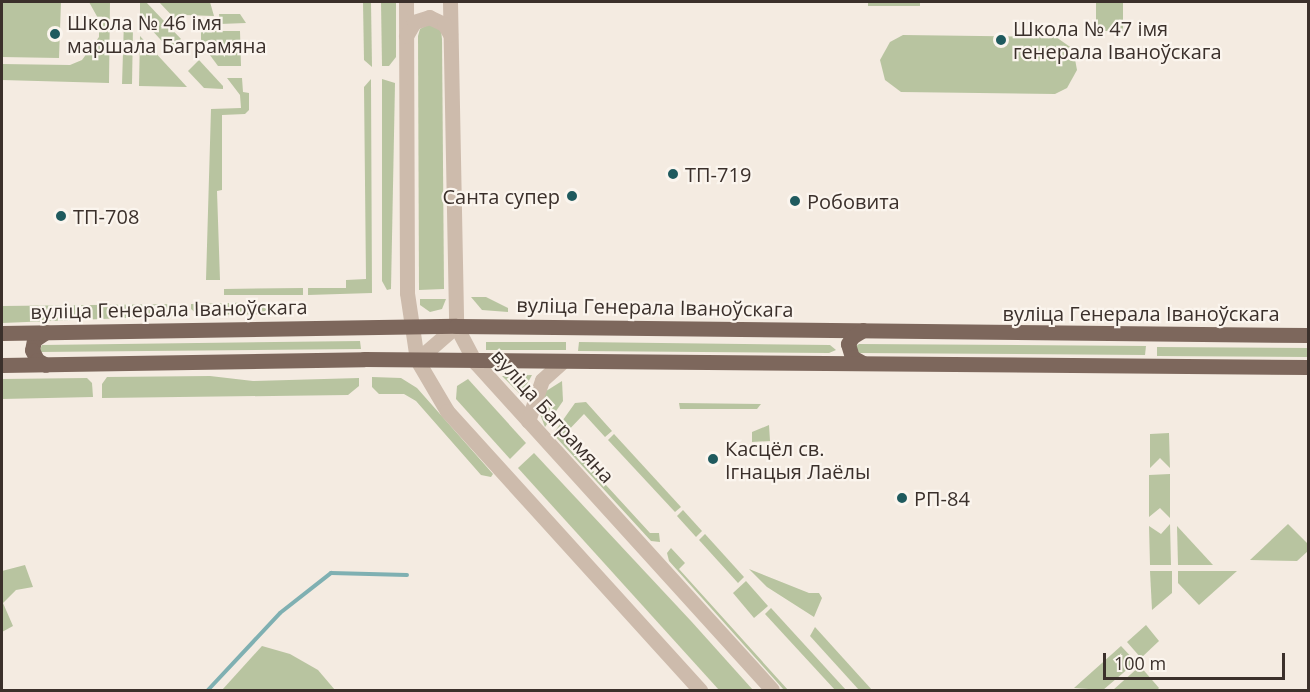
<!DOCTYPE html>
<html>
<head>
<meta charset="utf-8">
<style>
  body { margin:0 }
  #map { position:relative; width:1310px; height:692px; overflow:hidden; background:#f4ebe1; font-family:"Open Sans",sans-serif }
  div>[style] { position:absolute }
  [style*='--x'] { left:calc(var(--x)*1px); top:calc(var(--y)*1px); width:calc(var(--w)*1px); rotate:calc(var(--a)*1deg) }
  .green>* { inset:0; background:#b8c4a0 }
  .stream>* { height:4px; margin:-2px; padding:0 2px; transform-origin:2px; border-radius:2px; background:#7fb0b2 }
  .tertiary>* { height:15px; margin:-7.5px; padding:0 7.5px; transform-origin:7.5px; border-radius:7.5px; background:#cdbbac }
  .primary>* { height:15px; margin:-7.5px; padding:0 7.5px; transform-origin:7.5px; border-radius:7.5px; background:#7d675c }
  .dots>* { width:16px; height:16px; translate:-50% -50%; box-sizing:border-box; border:3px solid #fbf5ee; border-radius:50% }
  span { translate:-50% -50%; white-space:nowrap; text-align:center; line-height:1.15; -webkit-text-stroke:4.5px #fbf5ee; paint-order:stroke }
  .poi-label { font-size:20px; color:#3b302b }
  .left { translate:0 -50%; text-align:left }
  .right { translate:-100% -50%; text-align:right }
  .street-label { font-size:20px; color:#3b302b }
  .frame { position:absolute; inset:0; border:3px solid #3b302b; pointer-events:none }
  .scale { position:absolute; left:1103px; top:653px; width:182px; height:27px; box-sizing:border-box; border:3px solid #3b302b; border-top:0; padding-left:8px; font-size:18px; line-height:21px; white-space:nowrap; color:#3b302b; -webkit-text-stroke:4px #fbf5ee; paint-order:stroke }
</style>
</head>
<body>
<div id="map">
  <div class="green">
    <div style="clip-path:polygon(2px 2px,61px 2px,59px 58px,2px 57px)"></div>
    <div style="clip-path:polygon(89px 2px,110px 2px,109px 83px,2px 80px,2px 64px,70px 65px,82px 60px,99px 37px,99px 20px)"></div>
    <div style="clip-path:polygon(140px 2px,146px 2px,181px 39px,169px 49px,140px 17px)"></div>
    <div style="clip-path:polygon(159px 2px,210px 2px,214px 16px,184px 15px,177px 21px)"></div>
    <div style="clip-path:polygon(363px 2px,371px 2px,372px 67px,364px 60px)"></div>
    <div style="clip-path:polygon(381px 2px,396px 2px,396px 57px,389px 66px,382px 66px)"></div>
    <div style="clip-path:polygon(868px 2px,920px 2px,920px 6px,868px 6px)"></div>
    <div style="clip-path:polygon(1096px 2px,1123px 2px,1123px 31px,1096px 31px)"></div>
    <div style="clip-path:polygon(219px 14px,240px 14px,246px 23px,220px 24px)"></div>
    <div style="clip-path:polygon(124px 21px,133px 27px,132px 84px,122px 84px)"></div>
    <div style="clip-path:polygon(429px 24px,441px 30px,442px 39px,444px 289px,419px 290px,418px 36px,420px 29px)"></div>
    <div style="clip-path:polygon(201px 31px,240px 31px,241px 66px,218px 66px,201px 43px)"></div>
    <div style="clip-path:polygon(903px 35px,1056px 37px,1073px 49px,1077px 70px,1067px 88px,1055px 94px,901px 92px,885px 80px,880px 60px,890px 42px)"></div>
    <div style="clip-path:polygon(140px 36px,187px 87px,139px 86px)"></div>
    <div style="clip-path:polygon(199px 60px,223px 86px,223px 89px,204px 88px,188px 71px)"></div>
    <div style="clip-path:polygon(227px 78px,242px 78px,243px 92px,249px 93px,249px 110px,245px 114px,222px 115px,222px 190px,217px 191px,220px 280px,206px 280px,211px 109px,241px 108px,240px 95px)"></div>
    <div style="clip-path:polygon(371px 79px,372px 293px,308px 295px,308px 288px,346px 288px,346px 280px,366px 279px,364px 87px)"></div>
    <div style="clip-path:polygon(382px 79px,395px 83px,391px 289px,387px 290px,382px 281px)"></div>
    <div style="clip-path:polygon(303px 288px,303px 295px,224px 295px,224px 289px)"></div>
    <div style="clip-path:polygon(471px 297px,486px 297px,508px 308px,508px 312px,482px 310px)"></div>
    <div style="clip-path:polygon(420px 299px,446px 299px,442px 309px,430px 312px,420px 305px)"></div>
    <div style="clip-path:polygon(261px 302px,271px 314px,198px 315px,191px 309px,191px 304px)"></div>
    <div style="clip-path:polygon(180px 304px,175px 316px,2px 323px,2px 306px)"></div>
    <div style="clip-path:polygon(360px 341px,361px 349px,39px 352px,42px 345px)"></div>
    <div style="clip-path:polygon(486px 342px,566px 342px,566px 350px,486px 350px)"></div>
    <div style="clip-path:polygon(579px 342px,830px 345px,836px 350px,829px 353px,578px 351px)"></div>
    <div style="clip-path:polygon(859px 344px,1146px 346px,1145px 355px,859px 353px,855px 347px)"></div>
    <div style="clip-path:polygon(1157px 347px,1308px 348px,1308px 357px,1157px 356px)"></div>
    <div style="clip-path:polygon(532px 375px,521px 395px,502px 376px)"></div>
    <div style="clip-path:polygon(210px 376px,253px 381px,359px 378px,359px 386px,348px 395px,102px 398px,102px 384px,107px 377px)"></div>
    <div style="clip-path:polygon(372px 377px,401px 378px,417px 388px,493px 474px,491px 477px,481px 475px,416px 401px,404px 394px,379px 394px,372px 387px)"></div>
    <div style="clip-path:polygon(87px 378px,92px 383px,93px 397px,2px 399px,2px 379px)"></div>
    <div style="clip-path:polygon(468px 379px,526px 443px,510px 459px,456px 399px,457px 386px)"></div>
    <div style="clip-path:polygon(562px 381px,563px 401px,545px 427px,538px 409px,543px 393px)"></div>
    <div style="clip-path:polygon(586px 402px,612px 431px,605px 437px,584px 414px,562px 437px,650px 533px,659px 533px,660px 542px,651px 541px,553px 434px,575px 403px)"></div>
    <div style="clip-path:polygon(679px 403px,761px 404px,757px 409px,680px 409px)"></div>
    <div style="clip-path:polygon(769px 425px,770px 441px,752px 442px,752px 432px)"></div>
    <div style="clip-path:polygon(1169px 433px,1170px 468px,1160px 458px,1150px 468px,1150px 434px)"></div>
    <div style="clip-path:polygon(614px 434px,681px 507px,675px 512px,608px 440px)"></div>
    <div style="clip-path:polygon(534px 453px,691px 621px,753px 690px,719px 690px,518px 468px)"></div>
    <div style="clip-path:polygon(1170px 474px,1170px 518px,1160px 508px,1149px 517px,1149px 475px)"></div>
    <div style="clip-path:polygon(683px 510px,702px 531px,696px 537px,677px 516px)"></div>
    <div style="clip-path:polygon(1170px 524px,1171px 565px,1150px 565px,1149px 526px,1161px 534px)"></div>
    <div style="clip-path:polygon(1288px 524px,1308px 544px,1308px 551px,1297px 561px,1250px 560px)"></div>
    <div style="clip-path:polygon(1177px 526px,1213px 565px,1178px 565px)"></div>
    <div style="clip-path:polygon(705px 534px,744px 577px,738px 583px,699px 540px)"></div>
    <div style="clip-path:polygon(671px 548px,685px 563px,679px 569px,788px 690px,784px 690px,669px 561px,667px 553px)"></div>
    <div style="clip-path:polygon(25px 565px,33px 587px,16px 590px,3px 603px,13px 626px,2px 632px,2px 571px)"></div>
    <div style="clip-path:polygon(749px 569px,809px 593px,819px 593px,822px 598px,814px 617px,767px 587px)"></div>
    <div style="clip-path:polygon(1150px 571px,1172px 571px,1172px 593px,1152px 610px)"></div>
    <div style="clip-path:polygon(1178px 571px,1237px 571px,1199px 605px,1178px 583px)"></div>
    <div style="clip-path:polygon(746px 581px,768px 606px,754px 618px,733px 593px)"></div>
    <div style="clip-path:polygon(771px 608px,846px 690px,835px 690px,765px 614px)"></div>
    <div style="clip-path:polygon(1146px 625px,1159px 641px,1141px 658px,1127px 642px)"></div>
    <div style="clip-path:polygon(815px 627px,872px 690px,859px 690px,810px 636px)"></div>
    <div style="clip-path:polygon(262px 646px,290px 654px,318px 670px,335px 690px,222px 690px)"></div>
    <div style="clip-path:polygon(1121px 646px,1136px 662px,1103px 690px,1074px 688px)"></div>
    <div style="clip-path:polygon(1140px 666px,1159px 688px,1157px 690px,1113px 690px)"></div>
  </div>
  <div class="stream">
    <div style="--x:208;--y:690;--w:105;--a:-46.9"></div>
    <div style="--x:280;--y:613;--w:65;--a:-38.1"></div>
    <div style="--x:331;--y:573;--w:76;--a:1.5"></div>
  </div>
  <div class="tertiary">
    <div style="--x:406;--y:2;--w:291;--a:89.8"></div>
    <div style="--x:407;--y:293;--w:68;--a:81.5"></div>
    <div style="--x:417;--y:360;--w:59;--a:59.5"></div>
    <div style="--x:447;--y:411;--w:377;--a:47.8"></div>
    <div style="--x:450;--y:2;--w:324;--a:88.9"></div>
    <div style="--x:456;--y:326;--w:41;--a:62.2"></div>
    <div style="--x:475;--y:362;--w:442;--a:47.8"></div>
    <div style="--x:406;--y:36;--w:16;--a:-60"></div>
    <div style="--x:414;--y:22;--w:16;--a:-18"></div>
    <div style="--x:429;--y:17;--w:17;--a:25"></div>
    <div style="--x:444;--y:24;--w:12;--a:59"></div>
    <div style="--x:417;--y:360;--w:52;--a:-41.1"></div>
    <div style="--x:528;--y:421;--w:43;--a:-71.1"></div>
    <div style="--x:542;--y:380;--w:27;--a:-42"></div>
  </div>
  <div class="primary">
    <div style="--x:46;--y:332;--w:14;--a:146"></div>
    <div style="--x:34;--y:340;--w:10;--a:101"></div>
    <div style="--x:32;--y:350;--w:11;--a:63"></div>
    <div style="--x:37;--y:360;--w:10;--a:29"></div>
    <div style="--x:2;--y:333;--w:454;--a:-0.9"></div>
    <div style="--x:456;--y:326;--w:852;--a:0.61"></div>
    <div style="--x:863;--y:363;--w:13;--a:-151"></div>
    <div style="--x:852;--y:357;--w:14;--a:-107"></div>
    <div style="--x:848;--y:344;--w:8;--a:-60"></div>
    <div style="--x:852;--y:337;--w:13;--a:-32"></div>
    <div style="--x:2;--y:365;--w:362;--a:-0.9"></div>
    <div style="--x:364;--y:359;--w:944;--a:0.49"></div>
  </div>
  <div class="dots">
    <div style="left:55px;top:34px;background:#1f5a5e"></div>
    <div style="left:1001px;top:40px;background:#1f5a5e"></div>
    <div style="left:673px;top:174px;background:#1f5a5e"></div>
    <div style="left:572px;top:196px;background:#1f5a5e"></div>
    <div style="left:795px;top:201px;background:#1f5a5e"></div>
    <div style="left:61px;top:216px;background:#1f5a5e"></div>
    <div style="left:713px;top:459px;background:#1f5a5e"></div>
    <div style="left:902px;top:498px;background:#1f5a5e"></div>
  </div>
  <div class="poi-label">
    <span class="left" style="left:67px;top:34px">Школа № 46 імя<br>маршала Баграмяна</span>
    <span class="left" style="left:1013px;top:40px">Школа № 47 імя<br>генерала Іваноўскага</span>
    <span class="left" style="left:685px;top:174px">ТП-719</span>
    <span class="right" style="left:560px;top:196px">Санта супер</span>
    <span class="left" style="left:807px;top:201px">Робовита</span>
    <span class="left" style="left:73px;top:216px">ТП-708</span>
    <span class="left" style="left:725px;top:460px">Касцёл св.<br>Ігнацыя Лаёлы</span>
    <span class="left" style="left:914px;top:498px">РП-84</span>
  </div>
  <div class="street-label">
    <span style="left:655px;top:307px;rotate:1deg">вуліца Генерала Іваноўскага</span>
    <span style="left:169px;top:309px;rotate:-1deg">вуліца Генерала Іваноўскага</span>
    <span style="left:1141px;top:313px">вуліца Генерала Іваноўскага</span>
    <span style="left:553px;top:416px;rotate:48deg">вуліца Баграмяна</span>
  </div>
  <div class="frame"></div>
  <div class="scale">100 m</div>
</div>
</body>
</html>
